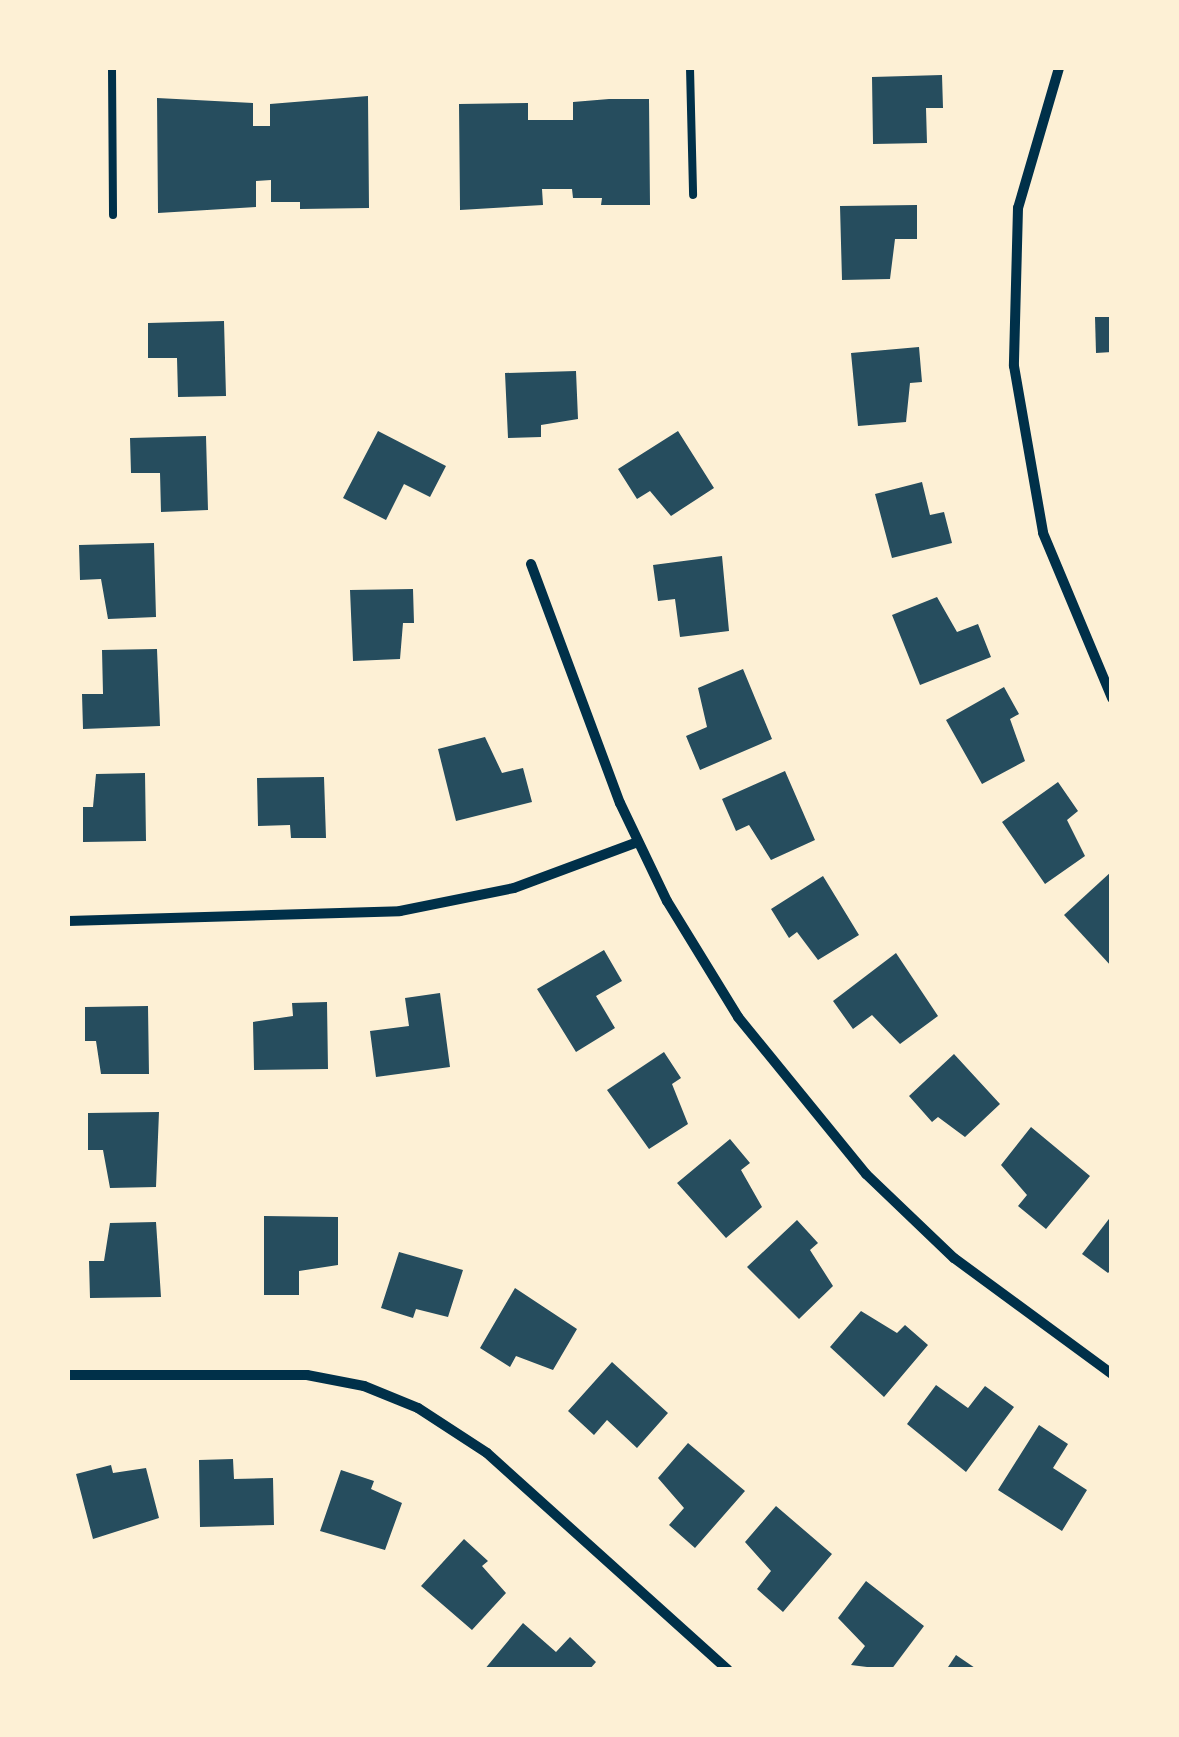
<!DOCTYPE html>
<html>
<head>
<meta charset="utf-8">
<style>
  body { margin:0 }
  #map { position:relative; width:1179px; height:1737px; overflow:hidden; background:#fdf0d5; font-family:Lora,serif }
  div>[style] { position:absolute }
  [style*='--x'] { left:calc(var(--x)*1px); top:calc(var(--y)*1px); width:calc(var(--w)*1px); rotate:calc(var(--a)*1deg) }
  .building>* { inset:0; background:#264d5e }
  .service>* { height:8px; margin:-4px; padding:0 4px; transform-origin:4px; border-radius:4px; background:#003049 }
  .minor>* { height:10px; margin:-5px; padding:0 5px; transform-origin:5px; border-radius:5px; background:#003049 }
  span { translate:-50% -50%; white-space:nowrap; text-align:center; line-height:1.15; -webkit-text-stroke:9px #fdf0d5; paint-order:stroke }
  .frame { position:absolute; inset:0; border:70px solid #fdf0d5; pointer-events:none }
</style>
</head>
<body>
<div id="map">
  <div class="building">
    <div style="clip-path:polygon(942px 75px,943px 108px,926px 108px,927px 143px,873px 144px,872px 77px)"></div>
    <div style="clip-path:polygon(368px 96px,369px 208px,300px 209px,300px 202px,271px 202px,271px 180px,256px 181px,256px 207px,158px 213px,157px 98px,253px 103px,253px 126px,270px 126px,270px 104px)"></div>
    <div style="clip-path:polygon(609px 99px,649px 99px,650px 205px,601px 205px,602px 198px,573px 198px,572px 189px,542px 189px,543px 205px,460px 210px,459px 104px,528px 103px,528px 120px,573px 120px,573px 102px)"></div>
    <div style="clip-path:polygon(917px 205px,917px 239px,895px 239px,890px 279px,842px 280px,840px 206px)"></div>
    <div style="clip-path:polygon(1095px 317px,1112px 317px,1112px 352px,1096px 353px)"></div>
    <div style="clip-path:polygon(224px 321px,226px 396px,178px 397px,177px 358px,148px 358px,148px 323px)"></div>
    <div style="clip-path:polygon(919px 347px,922px 382px,910px 383px,906px 422px,858px 426px,851px 353px)"></div>
    <div style="clip-path:polygon(576px 371px,578px 419px,541px 425px,541px 437px,508px 438px,505px 373px)"></div>
    <div style="clip-path:polygon(378px 431px,446px 466px,430px 497px,404px 484px,386px 520px,343px 498px)"></div>
    <div style="clip-path:polygon(678px 431px,714px 488px,671px 516px,650px 491px,637px 499px,618px 469px)"></div>
    <div style="clip-path:polygon(206px 436px,208px 510px,161px 512px,160px 473px,131px 473px,130px 438px)"></div>
    <div style="clip-path:polygon(922px 482px,930px 515px,944px 512px,952px 543px,892px 558px,875px 494px)"></div>
    <div style="clip-path:polygon(154px 543px,156px 617px,108px 619px,101px 579px,80px 580px,79px 545px)"></div>
    <div style="clip-path:polygon(722px 556px,729px 631px,680px 637px,675px 599px,658px 601px,653px 565px)"></div>
    <div style="clip-path:polygon(413px 589px,414px 623px,403px 623px,400px 659px,353px 661px,350px 590px)"></div>
    <div style="clip-path:polygon(937px 597px,957px 632px,978px 624px,991px 657px,920px 685px,892px 615px)"></div>
    <div style="clip-path:polygon(157px 649px,160px 726px,83px 729px,82px 694px,103px 694px,102px 650px)"></div>
    <div style="clip-path:polygon(743px 669px,772px 739px,700px 770px,686px 736px,707px 727px,698px 688px)"></div>
    <div style="clip-path:polygon(1004px 687px,1019px 714px,1010px 719px,1025px 761px,982px 784px,946px 720px)"></div>
    <div style="clip-path:polygon(485px 737px,502px 773px,523px 768px,532px 802px,456px 821px,438px 749px)"></div>
    <div style="clip-path:polygon(785px 771px,815px 840px,771px 860px,749px 825px,736px 831px,722px 799px)"></div>
    <div style="clip-path:polygon(145px 773px,146px 841px,83px 842px,83px 807px,93px 807px,96px 774px)"></div>
    <div style="clip-path:polygon(324px 777px,326px 838px,291px 838px,290px 825px,258px 826px,257px 778px)"></div>
    <div style="clip-path:polygon(1058px 782px,1078px 811px,1067px 820px,1085px 856px,1045px 884px,1002px 822px)"></div>
    <div style="clip-path:polygon(1112px 871px,1112px 967px,1064px 915px)"></div>
    <div style="clip-path:polygon(823px 876px,859px 935px,818px 960px,797px 932px,789px 938px,771px 909px)"></div>
    <div style="clip-path:polygon(604px 950px,622px 981px,596px 996px,615px 1028px,576px 1052px,537px 989px)"></div>
    <div style="clip-path:polygon(896px 953px,938px 1016px,900px 1044px,872px 1015px,853px 1029px,833px 1001px)"></div>
    <div style="clip-path:polygon(440px 993px,450px 1067px,376px 1077px,370px 1031px,409px 1026px,405px 998px)"></div>
    <div style="clip-path:polygon(327px 1002px,328px 1069px,254px 1070px,253px 1022px,293px 1016px,292px 1003px)"></div>
    <div style="clip-path:polygon(148px 1006px,149px 1074px,101px 1074px,96px 1041px,85px 1041px,85px 1007px)"></div>
    <div style="clip-path:polygon(664px 1052px,681px 1078px,672px 1084px,688px 1124px,649px 1149px,607px 1090px)"></div>
    <div style="clip-path:polygon(954px 1054px,1000px 1104px,965px 1137px,938px 1117px,932px 1122px,909px 1096px)"></div>
    <div style="clip-path:polygon(159px 1112px,156px 1187px,110px 1188px,103px 1150px,88px 1150px,88px 1113px)"></div>
    <div style="clip-path:polygon(1031px 1127px,1090px 1176px,1046px 1229px,1018px 1206px,1027px 1195px,1001px 1165px)"></div>
    <div style="clip-path:polygon(730px 1139px,750px 1163px,741px 1170px,762px 1207px,726px 1238px,677px 1183px)"></div>
    <div style="clip-path:polygon(1112px 1215px,1112px 1269px,1108px 1273px,1082px 1254px)"></div>
    <div style="clip-path:polygon(264px 1216px,338px 1217px,338px 1265px,299px 1271px,299px 1295px,264px 1295px)"></div>
    <div style="clip-path:polygon(797px 1220px,818px 1243px,810px 1250px,833px 1286px,799px 1319px,747px 1267px)"></div>
    <div style="clip-path:polygon(156px 1222px,161px 1297px,90px 1298px,89px 1261px,104px 1261px,110px 1223px)"></div>
    <div style="clip-path:polygon(399px 1252px,463px 1270px,448px 1317px,416px 1309px,413px 1318px,381px 1308px)"></div>
    <div style="clip-path:polygon(515px 1288px,577px 1329px,553px 1370px,516px 1356px,510px 1367px,480px 1348px)"></div>
    <div style="clip-path:polygon(861px 1311px,897px 1333px,905px 1325px,928px 1345px,884px 1397px,830px 1347px)"></div>
    <div style="clip-path:polygon(612px 1362px,668px 1413px,637px 1448px,607px 1420px,594px 1435px,568px 1411px)"></div>
    <div style="clip-path:polygon(936px 1385px,968px 1408px,985px 1386px,1014px 1407px,966px 1472px,907px 1424px)"></div>
    <div style="clip-path:polygon(1039px 1425px,1068px 1444px,1053px 1468px,1087px 1490px,1062px 1531px,998px 1490px)"></div>
    <div style="clip-path:polygon(688px 1443px,745px 1491px,695px 1548px,669px 1525px,684px 1508px,658px 1478px)"></div>
    <div style="clip-path:polygon(233px 1459px,234px 1479px,273px 1478px,274px 1525px,200px 1527px,199px 1460px)"></div>
    <div style="clip-path:polygon(111px 1465px,113px 1473px,146px 1468px,159px 1518px,93px 1539px,76px 1474px)"></div>
    <div style="clip-path:polygon(341px 1470px,374px 1481px,371px 1489px,402px 1503px,385px 1550px,320px 1531px)"></div>
    <div style="clip-path:polygon(776px 1506px,832px 1554px,783px 1612px,757px 1589px,771px 1571px,745px 1542px)"></div>
    <div style="clip-path:polygon(464px 1539px,488px 1561px,482px 1566px,506px 1593px,472px 1630px,421px 1586px)"></div>
    <div style="clip-path:polygon(866px 1581px,924px 1626px,891px 1670px,851px 1665px,865px 1646px,838px 1618px)"></div>
    <div style="clip-path:polygon(523px 1623px,556px 1652px,570px 1637px,596px 1662px,589px 1670px,484px 1670px)"></div>
    <div style="clip-path:polygon(956px 1655px,978px 1670px,946px 1670px)"></div>
  </div>
  <div class="service">
    <div style="--x:112;--y:68;--w:147;--a:89.6"></div>
    <div style="--x:690;--y:68;--w:127;--a:88.6"></div>
  </div>
  <div class="minor">
    <div style="--x:1059;--y:68;--w:146;--a:106.3"></div>
    <div style="--x:1018;--y:208;--w:158;--a:91.5"></div>
    <div style="--x:1014;--y:366;--w:169;--a:80.1"></div>
    <div style="--x:1043;--y:533;--w:179;--a:67.3"></div>
    <div style="--x:531;--y:564;--w:255;--a:69.6"></div>
    <div style="--x:620;--y:803;--w:109;--a:64.4"></div>
    <div style="--x:667;--y:901;--w:136;--a:58.5"></div>
    <div style="--x:738;--y:1017;--w:203;--a:50.8"></div>
    <div style="--x:866;--y:1174;--w:122;--a:43.7"></div>
    <div style="--x:954;--y:1258;--w:196;--a:36.3"></div>
    <div style="--x:68;--y:921;--w:332;--a:-1.7"></div>
    <div style="--x:400;--y:911;--w:116;--a:-11.4"></div>
    <div style="--x:514;--y:888;--w:132;--a:-20.4"></div>
    <div style="--x:68;--y:1375;--w:239;--a:0"></div>
    <div style="--x:307;--y:1375;--w:58;--a:10.9"></div>
    <div style="--x:364;--y:1386;--w:58;--a:22.2"></div>
    <div style="--x:418;--y:1408;--w:82;--a:33.1"></div>
    <div style="--x:487;--y:1453;--w:324;--a:42"></div>
  </div>
  <div class="frame"></div>
</div>
</body>
</html>
